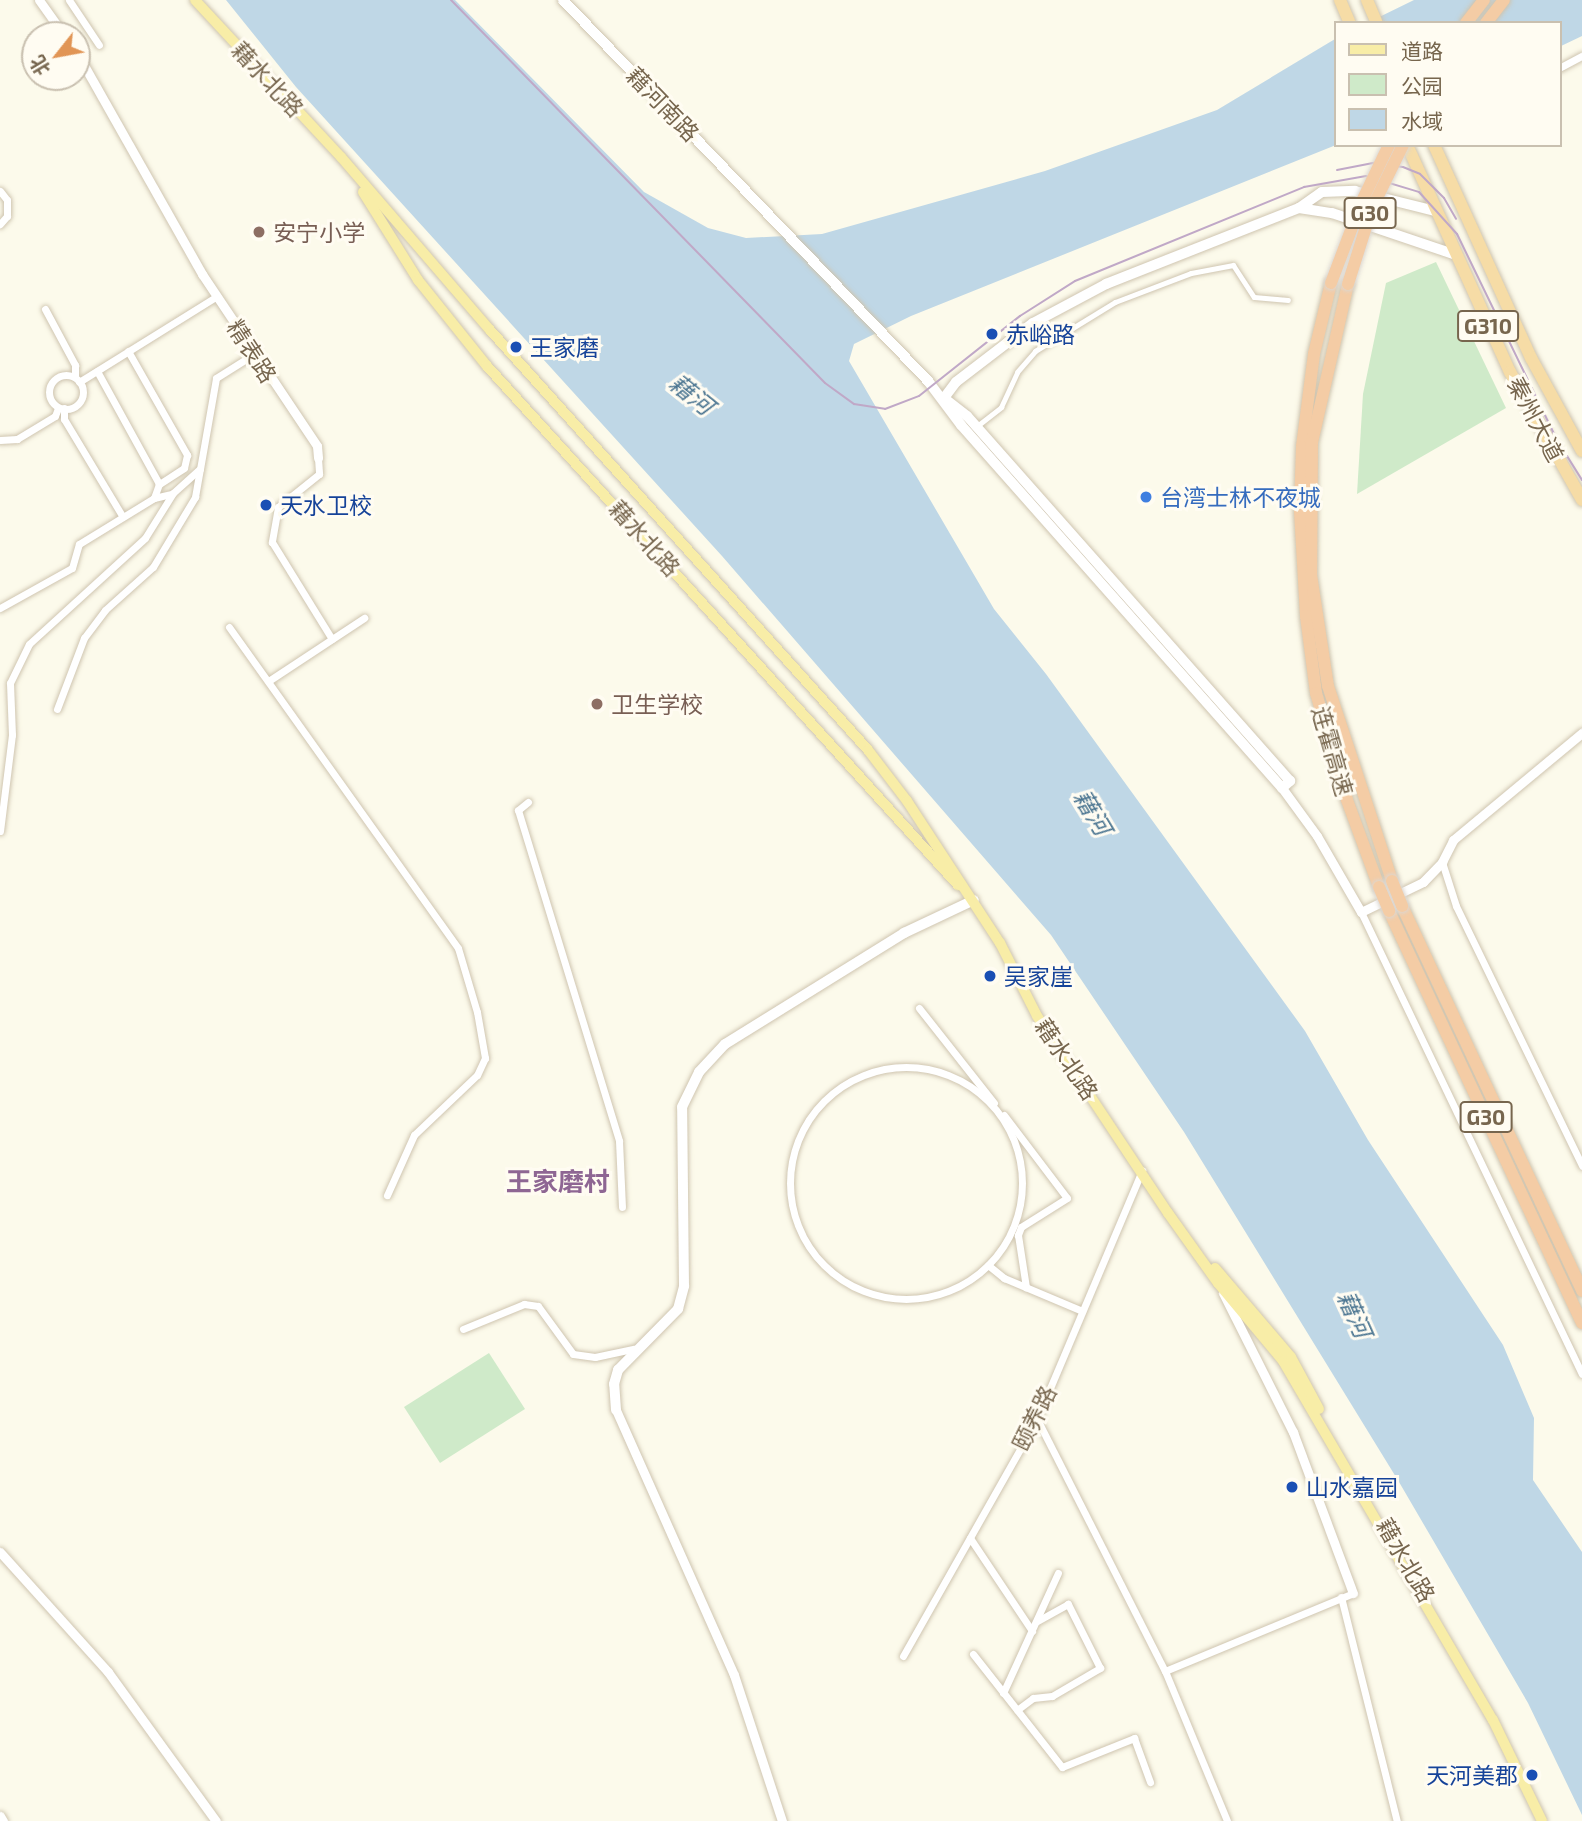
<!DOCTYPE html>
<html>
<head>
<meta charset="utf-8">
<style>
  body { margin:0 }
  #map { position:relative; width:1582px; height:1821px; overflow:hidden; background:#fcfaeb; font-family:"Exo 2","Noto Sans SC",sans-serif }
  div>[style] { position:absolute }
  [style*='--x'] { left:calc(var(--x)*1px); top:calc(var(--y)*1px); width:calc(var(--w)*1px); rotate:calc(var(--a)*1deg) }
  .green>* { inset:0; background:#cfeac9 }
  .water>* { inset:0; background:#bfd7e6 }
  .roads { filter:drop-shadow(0 0 2px #cfc5b0) drop-shadow(0 0 2px #cfc5b0) }
  .pedestrian>* { height:5px; margin:-2.5px; padding:0 2.5px; transform-origin:2.5px; border-radius:2.5px; background:#fff }
  .minor>* { height:7px; margin:-3.5px; padding:0 3.5px; transform-origin:3.5px; border-radius:3.5px; background:#fff }
  .minor>.ring { margin:-3.5px; padding:0; box-sizing:content-box; background:none; border:7px solid #fff; border-radius:50% }
  .tertiary>* { height:9px; margin:-4.5px; padding:0 4.5px; transform-origin:4.5px; border-radius:4.5px; background:#fff }
  .secondary>* { height:10px; margin:-5px; padding:0 5px; transform-origin:5px; border-radius:5px; background:#fff }
  .primary>* { height:10px; margin:-5px; padding:0 5px; transform-origin:5px; border-radius:5px; background:#f8eda7 }
  .trunk>* { height:12px; margin:-6px; padding:0 6px; transform-origin:6px; border-radius:6px; background:#f6dca6 }
  .motorway>* { height:12px; margin:-6px; padding:0 6px; transform-origin:6px; border-radius:6px; background:#f4cca5 }
  .tram>* { height:2px; margin:-1px; padding:0 1px; transform-origin:1px; border-radius:1px; background:#c0a8c7 }
  .bridges { filter:drop-shadow(0 0 2px #dcd7d1) drop-shadow(0 0 2px #dcd7d1) }
  .motorway-bridge>* { height:12px; margin:-6px; padding:0 6px; transform-origin:6px; border-radius:6px; background:#f4cca5 }
  .dots>* { width:19px; height:19px; translate:-50% -50%; box-sizing:border-box; border:4px solid #fffcf2; border-radius:50% }
  span { translate:-50% -50%; white-space:nowrap; text-align:center; line-height:1.15; -webkit-text-stroke:6px #fffcf2; paint-order:stroke }
  .shield-label span { padding:2px 5px; background:#fffcf2; border:2px solid; border-radius:5px; -webkit-text-stroke-width:0 }
  .shield-label { font-size:21px; color:#77664e; font-weight:700 }
  .street-label { font-size:23px; color:#77664e }
  .education-label { font-size:23px; color:#785e54 }
  .left { translate:0 -50%; text-align:left }
  .transit-label { font-size:23px; color:#164399 }
  .right { translate:-100% -50%; text-align:right }
  .shop-label { font-size:23px; color:#366cbe }
  .water-label { font-size:24px; color:#4b7591; font-style:italic }
  .quarter-label { font-size:26px; color:#8e6693; font-weight:700 }
  .legend { position:absolute; left:1334px; top:21px; width:228px; height:126px; box-sizing:border-box; background:#fffcf2; border:2px solid #c9c0b0; margin:0; padding:9px 12px; list-style:none; font-size:21px; color:#77664e }
  .legend li { display:flex; align-items:center; gap:14px; height:35px }
  .legend b { width:35px; border:2px solid #c9c0b0 }
  .north { position:absolute; left:21px; top:21px; width:70px; height:70px; box-sizing:border-box; background:#fffcf2; border:2px solid #c9c0b0; border-radius:50%; rotate:239deg; font-size:19px; font-weight:700; line-height:28px; text-align:center; color:#77664e }
  .north::after { content:''; display:block; margin:auto; width:24px; height:32px; background:#e19555; clip-path:polygon(50% 0,100% 100%,50% 72%,0 100%) }
</style>
</head>
<body>
<div id="map">
  <div class="green">
    <div style="clip-path:polygon(1436px 262px,1506px 408px,1357px 494px,1363px 394px,1386px 283px)"></div>
    <div style="clip-path:polygon(489px 1353px,525px 1409px,440px 1463px,404px 1407px)"></div>
  </div>
  <div class="water">
    <div style="clip-path:polygon(226px 0,455px 0,644px 192px,708px 228px,746px 238px,822px 234px,1045px 171px,1217px 110px,1335px 39px,1336px 145px,911px 316px,854px 344px,849px 361px,994px 609px,1046px 674px,1305px 1031px,1368px 1140px,1503px 1345px,1534px 1418px,1533px 1480px,1582px 1552px,1582px 1815px,1528px 1703px,1399px 1482px,1184px 1132px,1051px 935px,722px 556px,296px 87px)"></div>
    <div style="clip-path:polygon(1414px 0,1582px 0,1582px 36px,1559px 47px,1559px 23px,1367px 23px)"></div>
  </div>
  <div class="roads">
    <div class="pedestrian">
      <div style="--x:977;--y:426;--w:31;--a:-38"></div>
      <div style="--x:1001;--y:407;--w:38;--a:-65"></div>
      <div style="--x:1017;--y:372;--w:28;--a:-49"></div>
      <div style="--x:1035;--y:351;--w:94;--a:-31.5"></div>
      <div style="--x:1115;--y:302;--w:81;--a:-20.9"></div>
      <div style="--x:1191;--y:273;--w:43;--a:-10.8"></div>
      <div style="--x:1233;--y:265;--w:38;--a:57"></div>
      <div style="--x:1254;--y:297;--w:34;--a:5"></div>
    </div>
    <div class="minor">
      <div style="--x:69;--y:0;--w:54;--a:56.3"></div>
      <div style="--x:1559;--y:68;--w:26;--a:-28"></div>
      <div style="--x:0;--y:191;--w:11;--a:52"></div>
      <div style="--x:7;--y:200;--w:16;--a:90"></div>
      <div style="--x:7;--y:216;--w:11;--a:131"></div>
      <div style="--x:45;--y:309;--w:64;--a:61.8"></div>
      <div style="--x:75;--y:365;--w:10;--a:90"></div>
      <div style="--x:128;--y:351;--w:120;--a:60.4"></div>
      <div style="--x:187;--y:455;--w:13;--a:103"></div>
      <div style="--x:184;--y:468;--w:30;--a:147"></div>
      <div style="--x:159;--y:484;--w:15;--a:110"></div>
      <div style="--x:97;--y:371;--w:129;--a:61.2"></div>
      <div class="ring" style="left:49px;top:375px;width:27px;height:27px"></div>
      <div style="--x:79;--y:382;--w:163;--a:-31.9"></div>
      <div style="--x:64;--y:408;--w:11;--a:90"></div>
      <div style="--x:64;--y:419;--w:114;--a:59"></div>
      <div style="--x:0;--y:440;--w:17;--a:-3"></div>
      <div style="--x:17;--y:439;--w:44;--a:-31.2"></div>
      <div style="--x:55;--y:416;--w:9;--a:-69"></div>
      <div style="--x:318;--y:458;--w:16;--a:86"></div>
      <div style="--x:319;--y:474;--w:53;--a:141.2"></div>
      <div style="--x:278;--y:507;--w:36;--a:100"></div>
      <div style="--x:272;--y:542;--w:114;--a:58.3"></div>
      <div style="--x:0;--y:608;--w:82;--a:-29.1"></div>
      <div style="--x:72;--y:568;--w:25;--a:-74"></div>
      <div style="--x:79;--y:544;--w:88;--a:-31.5"></div>
      <div style="--x:154;--y:498;--w:18;--a:-13"></div>
      <div style="--x:229;--y:627;--w:394;--a:54.5"></div>
      <div style="--x:458;--y:948;--w:67;--a:73.5"></div>
      <div style="--x:477;--y:1012;--w:47;--a:80.1"></div>
      <div style="--x:485;--y:1058;--w:19;--a:115"></div>
      <div style="--x:477;--y:1075;--w:87;--a:136.4"></div>
      <div style="--x:414;--y:1135;--w:66;--a:114.2"></div>
      <div style="--x:270;--y:680;--w:113;--a:-33.4"></div>
      <div style="--x:57;--y:709;--w:76;--a:-69.2"></div>
      <div style="--x:84;--y:638;--w:35;--a:-53"></div>
      <div style="--x:105;--y:610;--w:64;--a:-41.9"></div>
      <div style="--x:153;--y:567;--w:82;--a:-59"></div>
      <div style="--x:195;--y:497;--w:28;--a:-80"></div>
      <div style="--x:528;--y:802;--w:13;--a:141"></div>
      <div style="--x:518;--y:810;--w:346;--a:73"></div>
      <div style="--x:619;--y:1141;--w:66;--a:87.4"></div>
      <div style="--x:0;--y:831;--w:97;--a:-82.9"></div>
      <div style="--x:12;--y:735;--w:52;--a:-92.2"></div>
      <div style="--x:10;--y:683;--w:43;--a:-64"></div>
      <div style="--x:29;--y:644;--w:157;--a:-42.4"></div>
      <div style="--x:145;--y:538;--w:53;--a:-58.1"></div>
      <div style="--x:173;--y:493;--w:36;--a:-42"></div>
      <div style="--x:200;--y:469;--w:92;--a:-80"></div>
      <div style="--x:216;--y:378;--w:45;--a:-32.3"></div>
      <div style="--x:1442;--y:862;--w:46;--a:72.3"></div>
      <div style="--x:1456;--y:906;--w:289;--a:64.1"></div>
      <div style="--x:1361;--y:912;--w:512;--a:64.44"></div>
      <div style="--x:919;--y:1008;--w:121;--a:51.7"></div>
      <div class="ring" style="left:790px;top:1067px;width:225px;height:225px"></div>
      <div style="--x:1004;--y:1115;--w:104;--a:52.8"></div>
      <div style="--x:1067;--y:1198;--w:54;--a:147.8"></div>
      <div style="--x:1021;--y:1227;--w:9;--a:111"></div>
      <div style="--x:1018;--y:1235;--w:53;--a:81.3"></div>
      <div style="--x:988;--y:1265;--w:21;--a:39"></div>
      <div style="--x:1004;--y:1278;--w:85;--a:22.9"></div>
      <div style="--x:463;--y:1329;--w:66;--a:-22.3"></div>
      <div style="--x:524;--y:1304;--w:14;--a:8"></div>
      <div style="--x:538;--y:1306;--w:59;--a:53.9"></div>
      <div style="--x:573;--y:1354;--w:22;--a:8"></div>
      <div style="--x:595;--y:1357;--w:40;--a:-12"></div>
      <div style="--x:1037;--y:1419;--w:283;--a:63.1"></div>
      <div style="--x:1165;--y:1671;--w:162;--a:67.5"></div>
      <div style="--x:970;--y:1538;--w:112;--a:56.3"></div>
      <div style="--x:1341;--y:1597;--w:231;--a:76"></div>
      <div style="--x:973;--y:1654;--w:144;--a:51.8"></div>
      <div style="--x:1062;--y:1767;--w:78;--a:-21.9"></div>
      <div style="--x:1134;--y:1738;--w:47;--a:70"></div>
      <div style="--x:903;--y:1656;--w:272;--a:-60.5"></div>
      <div style="--x:1037;--y:1419;--w:270;--a:-67.1"></div>
      <div style="--x:1165;--y:1671;--w:204;--a:-22.5"></div>
      <div style="--x:1003;--y:1693;--w:132;--a:-65.4"></div>
      <div style="--x:1017;--y:1710;--w:20;--a:-37"></div>
      <div style="--x:1033;--y:1698;--w:19;--a:-6"></div>
      <div style="--x:1052;--y:1696;--w:56;--a:-30.3"></div>
      <div style="--x:1100;--y:1668;--w:72;--a:-116.6"></div>
      <div style="--x:1068;--y:1604;--w:35;--a:151"></div>
    </div>
    <div class="tertiary">
      <div style="--x:39;--y:0;--w:43;--a:54.5"></div>
      <div style="--x:77;--y:53;--w:254;--a:60.5"></div>
      <div style="--x:202;--y:274;--w:207;--a:56.2"></div>
      <div style="--x:317;--y:446;--w:12;--a:85"></div>
      <div style="--x:1282;--y:788;--w:59;--a:53.9"></div>
      <div style="--x:1317;--y:836;--w:88;--a:59.9"></div>
      <div style="--x:1361;--y:912;--w:69;--a:-25.8"></div>
      <div style="--x:1423;--y:882;--w:28;--a:-46"></div>
      <div style="--x:1442;--y:862;--w:25;--a:-63"></div>
      <div style="--x:1453;--y:840;--w:168;--a:-39.7"></div>
      <div style="--x:1223;--y:1293;--w:156;--a:63.3"></div>
      <div style="--x:1293;--y:1432;--w:172;--a:69.6"></div>
      <div style="--x:616;--y:1410;--w:290;--a:66"></div>
      <div style="--x:734;--y:1675;--w:154;--a:71.8"></div>
      <div style="--x:0;--y:1552;--w:161;--a:48"></div>
      <div style="--x:108;--y:1672;--w:184;--a:54.1"></div>
      <div style="--x:0;--y:1816;--w:6;--a:59"></div>
    </div>
    <div class="secondary">
      <div style="--x:563;--y:0;--w:528;--a:46.23"></div>
      <div style="--x:928;--y:381;--w:55;--a:53.1"></div>
      <div style="--x:961;--y:425;--w:485;--a:48.5"></div>
      <div style="--x:1282;--y:788;--w:11;--a:-41"></div>
      <div style="--x:1290;--y:781;--w:487;--a:-131.5"></div>
      <div style="--x:967;--y:416;--w:29;--a:-142"></div>
      <div style="--x:1299;--y:208;--w:33;--a:9"></div>
      <div style="--x:1332;--y:213;--w:128;--a:18.7"></div>
      <div style="--x:944;--y:398;--w:20;--a:-53"></div>
      <div style="--x:956;--y:382;--w:97;--a:-37.5"></div>
      <div style="--x:1033;--y:323;--w:83;--a:-28.1"></div>
      <div style="--x:1106;--y:284;--w:207;--a:-21.5"></div>
      <div style="--x:1299;--y:208;--w:28;--a:-35"></div>
      <div style="--x:1322;--y:192;--w:33;--a:-2"></div>
      <div style="--x:1355;--y:191;--w:82;--a:14"></div>
      <div style="--x:616;--y:1410;--w:26;--a:-94"></div>
      <div style="--x:614;--y:1384;--w:15;--a:-74"></div>
      <div style="--x:618;--y:1370;--w:86;--a:-45.5"></div>
      <div style="--x:678;--y:1309;--w:24;--a:-75"></div>
      <div style="--x:684;--y:1286;--w:179;--a:-90.6"></div>
      <div style="--x:682;--y:1107;--w:39;--a:-64"></div>
      <div style="--x:699;--y:1072;--w:38;--a:-47"></div>
      <div style="--x:725;--y:1044;--w:211;--a:-31.8"></div>
      <div style="--x:904;--y:933;--w:77;--a:-25.2"></div>
    </div>
    <div class="primary">
      <div style="--x:195;--y:0;--w:214;--a:47.1"></div>
      <div style="--x:341;--y:157;--w:228;--a:49.3"></div>
      <div style="--x:490;--y:330;--w:565;--a:48.01"></div>
      <div style="--x:868;--y:750;--w:64;--a:52.6"></div>
      <div style="--x:907;--y:801;--w:170;--a:56.8"></div>
      <div style="--x:1000;--y:943;--w:82;--a:63.1"></div>
      <div style="--x:1037;--y:1016;--w:237;--a:56.4"></div>
      <div style="--x:1168;--y:1213;--w:86;--a:54.5"></div>
      <div style="--x:1218;--y:1283;--w:102;--a:50.2"></div>
      <div style="--x:1283;--y:1361;--w:416;--a:59.7"></div>
      <div style="--x:1493;--y:1720;--w:112;--a:64.1"></div>
      <div style="--x:363;--y:192;--w:104;--a:58"></div>
      <div style="--x:418;--y:280;--w:110;--a:51.3"></div>
      <div style="--x:487;--y:366;--w:701;--a:47.78"></div>
      <div style="--x:1215;--y:1268;--w:117;--a:49.5"></div>
      <div style="--x:1291;--y:1357;--w:59;--a:61.7"></div>
    </div>
    <div class="trunk">
      <div style="--x:1340;--y:0;--w:25;--a:67"></div>
      <div style="--x:1367;--y:0;--w:25;--a:67"></div>
      <div style="--x:1407;--y:145;--w:249;--a:65.6"></div>
      <div style="--x:1510;--y:372;--w:147;--a:60.6"></div>
      <div style="--x:1434;--y:145;--w:234;--a:65.5"></div>
      <div style="--x:1531;--y:358;--w:106;--a:61.3"></div>
    </div>
    <div class="motorway">
      <div style="--x:1466;--y:23;--w:29;--a:-52"></div>
      <div style="--x:1486;--y:23;--w:29;--a:-52"></div>
      <div style="--x:1331;--y:283;--w:73;--a:103.5"></div>
      <div style="--x:1314;--y:354;--w:94;--a:97.4"></div>
      <div style="--x:1302;--y:447;--w:64;--a:91.8"></div>
      <div style="--x:1300;--y:511;--w:105;--a:86.7"></div>
      <div style="--x:1306;--y:616;--w:78;--a:82.6"></div>
      <div style="--x:1316;--y:693;--w:111;--a:73.8"></div>
      <div style="--x:1347;--y:800;--w:93;--a:69.8"></div>
      <div style="--x:1348;--y:284;--w:163;--a:102.8"></div>
      <div style="--x:1312;--y:443;--w:132;--a:90.4"></div>
      <div style="--x:1311;--y:575;--w:112;--a:81.3"></div>
      <div style="--x:1328;--y:686;--w:205;--a:71.8"></div>
      <div style="--x:1402;--y:906;--w:425;--a:64.9"></div>
      <div style="--x:1389;--y:911;--w:455;--a:64.9"></div>
    </div>
  </div>
  <div class="tram">
    <div style="--x:451;--y:0;--w:535;--a:45.68"></div>
    <div style="--x:825;--y:383;--w:36;--a:36"></div>
    <div style="--x:854;--y:404;--w:31;--a:9"></div>
    <div style="--x:885;--y:409;--w:36;--a:-21"></div>
    <div style="--x:919;--y:396;--w:129;--a:-38.4"></div>
    <div style="--x:1020;--y:316;--w:65;--a:-32.5"></div>
    <div style="--x:1075;--y:281;--w:248;--a:-22.3"></div>
    <div style="--x:1304;--y:187;--w:63;--a:-10.1"></div>
    <div style="--x:1366;--y:176;--w:55;--a:16.8"></div>
    <div style="--x:1419;--y:192;--w:57;--a:47.9"></div>
    <div style="--x:1457;--y:234;--w:229;--a:64.1"></div>
    <div style="--x:1557;--y:440;--w:47;--a:58"></div>
    <div style="--x:1337;--y:170;--w:38;--a:-11"></div>
    <div style="--x:1374;--y:163;--w:29;--a:8"></div>
    <div style="--x:1403;--y:167;--w:18;--a:22"></div>
    <div style="--x:1420;--y:174;--w:34;--a:45"></div>
    <div style="--x:1444;--y:198;--w:24;--a:60"></div>
  </div>
  <div class="bridges">
    <div class="motorway-bridge">
      <div style="--x:1331;--y:283;--w:88;--a:-69.3"></div>
      <div style="--x:1362;--y:201;--w:62;--a:-64.3"></div>
      <div style="--x:1348;--y:284;--w:80;--a:-72.5"></div>
      <div style="--x:1372;--y:208;--w:70;--a:-63.8"></div>
      <div style="--x:1392;--y:881;--w:27;--a:68"></div>
      <div style="--x:1379;--y:887;--w:26;--a:67"></div>
    </div>
  </div>
  <div class="dots">
    <div style="left:259px;top:232px;background:#8d6e63"></div>
    <div style="left:992px;top:334px;background:#1a4fb4"></div>
    <div style="left:516px;top:347px;background:#1a4fb4"></div>
    <div style="left:1146px;top:497px;background:#3f7fe0"></div>
    <div style="left:266px;top:505px;background:#1a4fb4"></div>
    <div style="left:597px;top:704px;background:#8d6e63"></div>
    <div style="left:990px;top:976px;background:#1a4fb4"></div>
    <div style="left:1292px;top:1487px;background:#1a4fb4"></div>
    <div style="left:1532px;top:1775px;background:#1a4fb4"></div>
  </div>
  <div class="shield-label">
    <span style="left:1370px;top:213px">G30</span>
    <span style="left:1488px;top:326px">G310</span>
    <span style="left:1486px;top:1117px">G30</span>
  </div>
  <div class="street-label">
    <span style="left:268px;top:79px;rotate:47deg">藉水北路</span>
    <span style="left:663px;top:104px;rotate:46deg">藉河南路</span>
    <span style="left:252px;top:351px;rotate:57deg">精表路</span>
    <span style="left:1536px;top:419px;rotate:62deg">秦州大道</span>
    <span style="left:645px;top:538px;rotate:48deg">藉水北路</span>
    <span style="left:1333px;top:751px;rotate:74deg">连霍高速</span>
    <span style="left:1067px;top:1059px;rotate:56deg">藉水北路</span>
    <span style="left:1034px;top:1418px;rotate:-64deg">颐养路</span>
    <span style="left:1406px;top:1560px;rotate:60deg">藉水北路</span>
  </div>
  <div class="education-label">
    <span class="left" style="left:273px;top:232px">安宁小学</span>
    <span class="left" style="left:611px;top:704px">卫生学校</span>
  </div>
  <div class="transit-label">
    <span class="left" style="left:1006px;top:334px">赤峪路</span>
    <span class="left" style="left:530px;top:347px">王家磨</span>
    <span class="left" style="left:280px;top:505px">天水卫校</span>
    <span class="left" style="left:1004px;top:976px">吴家崖</span>
    <span class="left" style="left:1306px;top:1487px">山水嘉园</span>
    <span class="right" style="left:1518px;top:1775px">天河美郡</span>
  </div>
  <div class="shop-label">
    <span class="left" style="left:1160px;top:497px">台湾士林不夜城</span>
  </div>
  <div class="water-label">
    <span style="left:692px;top:394px;rotate:39deg">藉河</span>
    <span style="left:1093px;top:812px;rotate:59deg">藉河</span>
    <span style="left:1355px;top:1314px;rotate:66deg">藉河</span>
  </div>
  <div class="quarter-label">
    <span style="left:558px;top:1181px">王家磨村</span>
  </div>
  <ul class="legend">
  <li><b style="height:9px;background:#f8eda7"></b>道路</li>
  <li><b style="height:19px;background:#cfeac9"></b>公园</li>
  <li><b style="height:19px;background:#bfd7e6"></b>水域</li>
  </ul>
  <div class="north">北</div>
</div>
</body>
</html>
